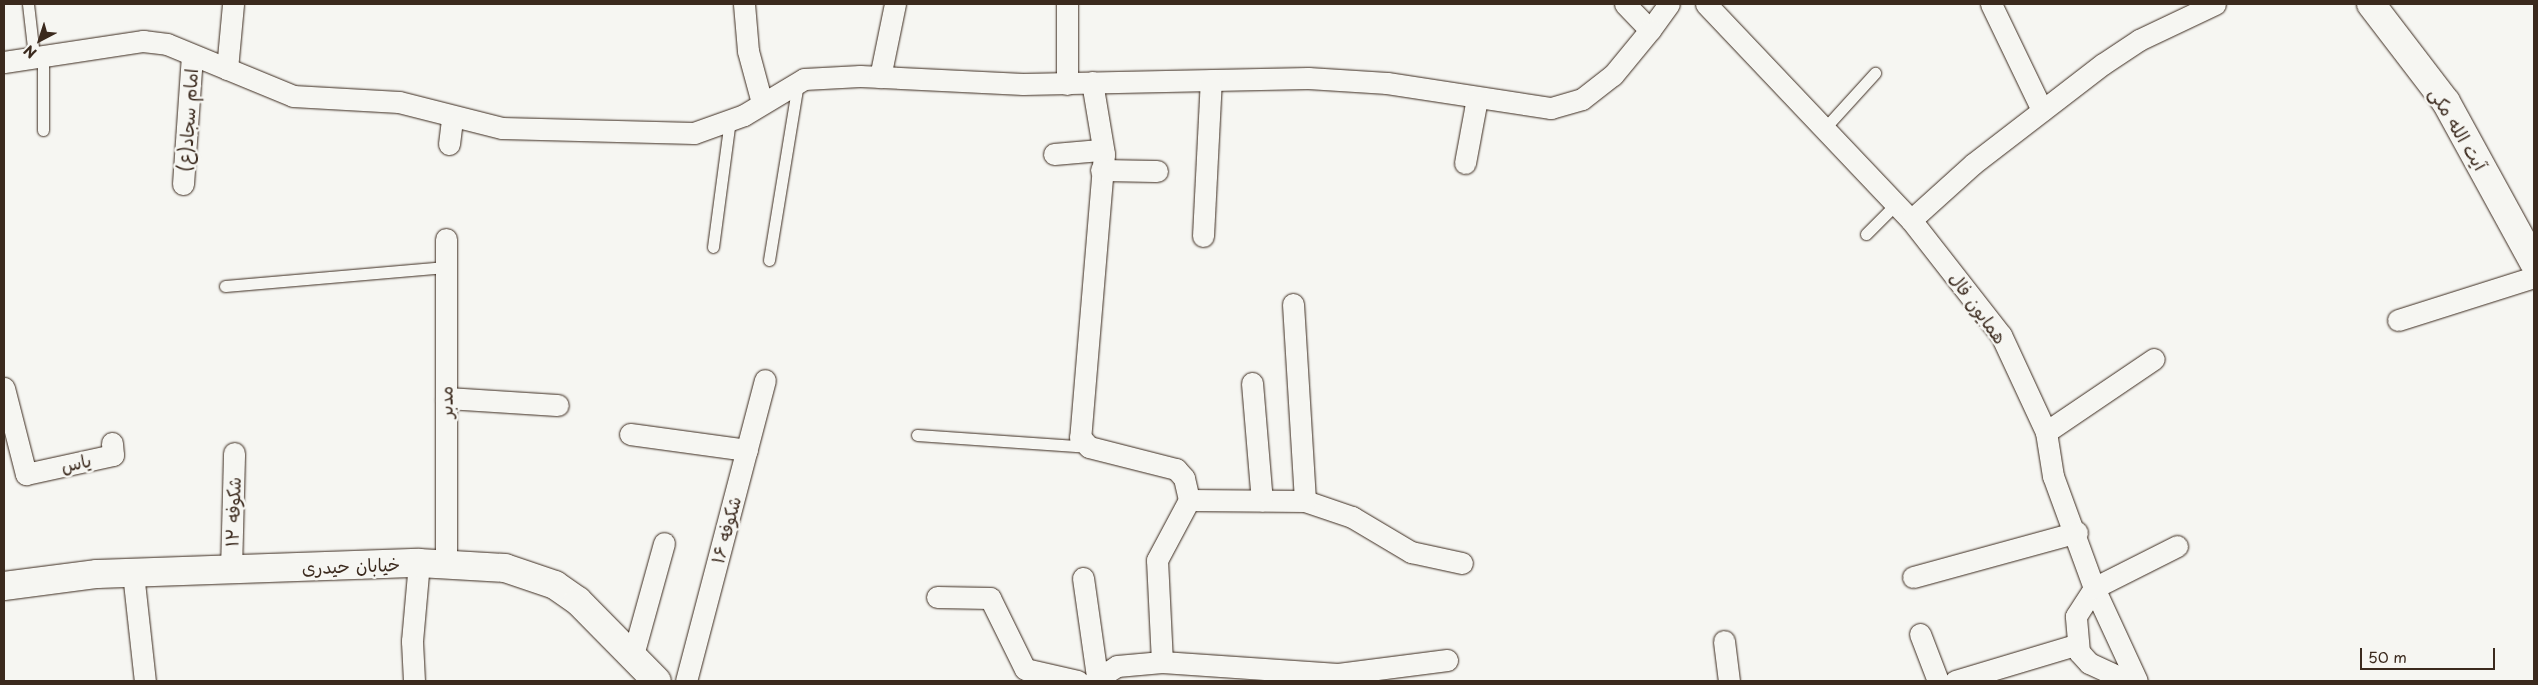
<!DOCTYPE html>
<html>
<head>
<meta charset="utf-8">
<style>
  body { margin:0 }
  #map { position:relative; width:2538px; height:685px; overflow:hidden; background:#f6f6f2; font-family:"Playpen Sans","Playpen Sans Arabic",sans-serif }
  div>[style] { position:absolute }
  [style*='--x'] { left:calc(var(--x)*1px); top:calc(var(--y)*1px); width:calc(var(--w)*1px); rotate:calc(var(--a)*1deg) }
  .roads { filter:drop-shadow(0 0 1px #3b2a1e) drop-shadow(0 0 1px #3b2a1e) }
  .service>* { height:11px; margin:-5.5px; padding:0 5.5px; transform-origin:5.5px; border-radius:5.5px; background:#f6f6f2 }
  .minor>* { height:21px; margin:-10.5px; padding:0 10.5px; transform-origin:10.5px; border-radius:10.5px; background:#f6f6f2 }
  .tertiary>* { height:28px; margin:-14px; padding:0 14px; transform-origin:14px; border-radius:14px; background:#f6f6f2 }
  span { translate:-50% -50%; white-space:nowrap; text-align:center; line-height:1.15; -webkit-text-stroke:5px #f6f6f2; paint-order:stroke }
  .street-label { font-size:18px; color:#3b2a1e }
  .frame { position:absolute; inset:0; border:5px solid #3b2a1e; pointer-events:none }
  .north { position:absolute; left:15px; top:15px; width:50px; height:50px; -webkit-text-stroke:4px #f6f6f2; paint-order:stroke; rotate:220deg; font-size:14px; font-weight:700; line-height:20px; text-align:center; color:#3b2a1e }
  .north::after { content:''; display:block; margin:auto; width:18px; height:22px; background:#3b2a1e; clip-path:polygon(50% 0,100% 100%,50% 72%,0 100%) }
  .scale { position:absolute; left:2360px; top:648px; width:135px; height:22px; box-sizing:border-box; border:2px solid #3b2a1e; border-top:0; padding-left:6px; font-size:15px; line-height:18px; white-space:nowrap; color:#3b2a1e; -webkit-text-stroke:4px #f6f6f2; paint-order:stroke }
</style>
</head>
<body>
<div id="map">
  <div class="roads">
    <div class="service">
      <div style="--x:28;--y:4;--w:52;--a:83.4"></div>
      <div style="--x:43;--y:54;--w:76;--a:90"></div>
      <div style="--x:1824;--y:129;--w:76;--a:-47.7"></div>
      <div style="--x:1866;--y:234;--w:41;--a:-45"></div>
      <div style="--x:713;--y:247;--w:128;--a:-82.4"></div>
      <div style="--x:769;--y:260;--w:180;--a:-80.7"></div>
      <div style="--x:225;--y:286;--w:222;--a:-4.9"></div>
      <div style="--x:917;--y:435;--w:170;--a:4"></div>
    </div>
    <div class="minor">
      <div style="--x:744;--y:4;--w:47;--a:85.1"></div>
      <div style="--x:748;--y:51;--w:54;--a:74.9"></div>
      <div style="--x:1067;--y:4;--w:80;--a:90"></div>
      <div style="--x:1625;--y:4;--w:36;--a:46"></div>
      <div style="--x:1650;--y:30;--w:32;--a:-54"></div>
      <div style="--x:1706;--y:4;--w:298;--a:46.5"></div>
      <div style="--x:1911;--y:220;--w:146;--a:52"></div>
      <div style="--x:2001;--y:335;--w:107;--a:65.1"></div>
      <div style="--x:2046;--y:432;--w:45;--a:81"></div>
      <div style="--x:2053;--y:476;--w:119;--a:69.9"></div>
      <div style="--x:2094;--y:588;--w:102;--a:65.2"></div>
      <div style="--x:1991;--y:4;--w:118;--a:64.3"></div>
      <div style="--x:4;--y:62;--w:141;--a:-8.6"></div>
      <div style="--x:143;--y:41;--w:24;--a:7"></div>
      <div style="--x:167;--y:44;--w:136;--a:22.4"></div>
      <div style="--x:293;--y:96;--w:106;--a:3.2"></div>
      <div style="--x:399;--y:102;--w:106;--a:14.2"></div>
      <div style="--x:502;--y:128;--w:192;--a:1.5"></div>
      <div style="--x:694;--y:133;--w:53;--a:-19.8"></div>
      <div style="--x:744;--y:115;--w:70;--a:-31"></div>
      <div style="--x:804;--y:79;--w:56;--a:-3.1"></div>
      <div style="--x:860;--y:76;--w:163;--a:2.8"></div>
      <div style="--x:1023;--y:84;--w:285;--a:-1.2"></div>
      <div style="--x:1308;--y:78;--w:79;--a:3.6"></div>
      <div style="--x:1387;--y:83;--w:166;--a:8.7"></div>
      <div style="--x:1551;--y:108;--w:32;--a:-16"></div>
      <div style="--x:1582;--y:99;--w:39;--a:-38"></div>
      <div style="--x:1613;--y:75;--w:58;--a:-50.6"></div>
      <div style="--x:227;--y:69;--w:65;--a:-84.7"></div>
      <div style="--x:880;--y:77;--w:75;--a:-78.4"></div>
      <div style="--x:1092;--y:82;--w:73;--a:80.5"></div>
      <div style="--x:1104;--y:154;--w:284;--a:94.8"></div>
      <div style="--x:1080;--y:437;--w:13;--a:48"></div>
      <div style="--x:1089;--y:447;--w:90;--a:14.2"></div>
      <div style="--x:1176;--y:469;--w:12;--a:48"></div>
      <div style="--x:1184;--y:478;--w:23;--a:77"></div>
      <div style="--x:1189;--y:500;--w:116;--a:0.5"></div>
      <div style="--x:1305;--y:501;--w:50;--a:18.8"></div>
      <div style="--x:1352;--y:517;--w:69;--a:30.7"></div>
      <div style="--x:1411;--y:552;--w:52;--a:12.2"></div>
      <div style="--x:449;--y:144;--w:25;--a:-83"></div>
      <div style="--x:1054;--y:154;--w:46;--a:-5"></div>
      <div style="--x:1465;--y:163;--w:66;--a:-79.5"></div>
      <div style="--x:1101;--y:170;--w:56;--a:1"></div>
      <div style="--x:183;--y:184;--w:129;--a:-86"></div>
      <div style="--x:1911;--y:220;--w:84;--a:-42.1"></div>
      <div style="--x:1973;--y:164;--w:164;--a:-37.6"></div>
      <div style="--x:2103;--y:64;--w:43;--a:-33.7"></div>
      <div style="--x:2139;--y:40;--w:84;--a:-25.3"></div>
      <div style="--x:1203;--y:236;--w:156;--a:-87.1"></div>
      <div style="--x:446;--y:239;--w:325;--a:90"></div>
      <div style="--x:1293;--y:304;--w:197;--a:86.5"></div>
      <div style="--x:2398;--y:320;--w:143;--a:-17.5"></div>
      <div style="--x:1252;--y:383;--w:118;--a:85.2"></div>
      <div style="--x:4;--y:388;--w:89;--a:75.7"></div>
      <div style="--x:26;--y:474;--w:89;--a:-12.3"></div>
      <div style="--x:113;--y:455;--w:12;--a:-95"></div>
      <div style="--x:446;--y:398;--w:112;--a:3.6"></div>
      <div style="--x:2046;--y:432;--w:130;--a:-34.1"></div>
      <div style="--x:630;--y:434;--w:118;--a:7.8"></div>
      <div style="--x:231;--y:570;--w:117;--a:-88.5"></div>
      <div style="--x:133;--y:573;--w:109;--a:83.7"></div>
      <div style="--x:1913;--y:577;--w:170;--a:-15.3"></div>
      <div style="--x:1083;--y:578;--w:99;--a:81.9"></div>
      <div style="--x:937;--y:597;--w:53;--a:1.1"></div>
      <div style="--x:990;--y:598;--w:79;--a:63.8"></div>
      <div style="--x:1025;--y:669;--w:54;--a:12.8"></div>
      <div style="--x:1920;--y:634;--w:50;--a:69"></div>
      <div style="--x:1724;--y:641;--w:40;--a:82.9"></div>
      <div style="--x:633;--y:655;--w:116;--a:-74.5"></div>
      <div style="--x:1162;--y:662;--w:102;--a:-92.8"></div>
      <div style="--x:1157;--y:560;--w:68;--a:-61.9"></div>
      <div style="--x:414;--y:681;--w:40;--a:-92.9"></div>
      <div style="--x:412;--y:641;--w:78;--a:-84.9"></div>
      <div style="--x:686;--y:681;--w:311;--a:-75.3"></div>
      <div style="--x:1094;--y:681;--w:27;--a:-33"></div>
      <div style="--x:1117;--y:666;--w:45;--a:-5.1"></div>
      <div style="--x:1162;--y:662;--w:176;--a:3.9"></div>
      <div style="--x:1338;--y:674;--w:110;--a:-7.3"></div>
      <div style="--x:1955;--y:681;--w:128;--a:-16.7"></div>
      <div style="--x:2128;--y:681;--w:43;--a:-155.2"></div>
      <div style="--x:2089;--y:663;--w:15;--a:-132"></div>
      <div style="--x:2079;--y:652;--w:36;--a:-95"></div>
      <div style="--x:2076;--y:616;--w:33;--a:-57"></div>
      <div style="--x:2094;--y:588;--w:93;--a:-26.8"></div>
    </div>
    <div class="tertiary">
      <div style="--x:2371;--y:4;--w:123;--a:52.6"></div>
      <div style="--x:2446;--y:102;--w:183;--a:61.3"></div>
      <div style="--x:4;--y:586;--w:94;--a:-7.4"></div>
      <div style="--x:97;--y:574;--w:322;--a:-2"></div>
      <div style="--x:419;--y:563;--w:86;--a:3.3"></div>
      <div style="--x:505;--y:568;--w:53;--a:18.8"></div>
      <div style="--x:555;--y:585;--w:28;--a:35"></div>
      <div style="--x:578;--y:601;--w:112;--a:45.4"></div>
    </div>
  </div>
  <div class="street-label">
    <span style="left:188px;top:120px;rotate:-86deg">امام سجاد(ع)</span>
    <span style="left:2458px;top:129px;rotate:59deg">آیت الله مکی</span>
    <span style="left:1978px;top:308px;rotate:54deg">همایون فال</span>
    <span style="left:446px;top:402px;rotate:-90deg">مدبر</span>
    <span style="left:76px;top:463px;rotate:-12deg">یاس</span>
    <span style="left:233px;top:512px;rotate:-88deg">شکوفه ۱۲</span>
    <span style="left:726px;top:530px;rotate:-75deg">شکوفه ۱۶</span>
    <span style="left:351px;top:566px;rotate:-2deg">خیابان حیدری</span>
  </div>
  <div class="frame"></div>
  <div class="north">N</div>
  <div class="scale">50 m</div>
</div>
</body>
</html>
